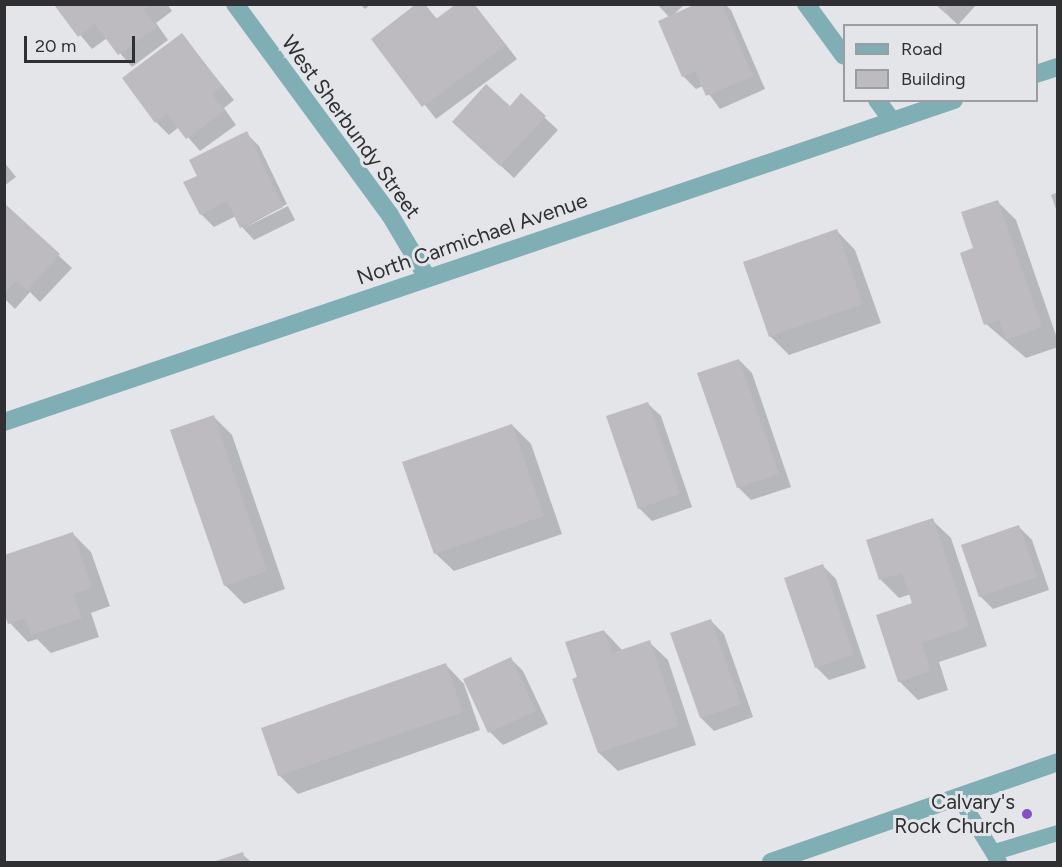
<!DOCTYPE html>
<html>
<head>
<meta charset="utf-8">
<style>
  body { margin:0 }
  #map { position:relative; width:1062px; height:867px; overflow:hidden; background:#e4e5e9; font-family:Figtree,sans-serif }
  div>[style] { position:absolute }
  [style*='--x'] { left:calc(var(--x)*1px); top:calc(var(--y)*1px); width:calc(var(--w)*1px); rotate:calc(var(--a)*1deg) }
  .shadow>* { inset:0; background:#0003 }
  .building>* { inset:0; background:#bdbbbf }
  .lane>* { height:16px; margin:-8px; padding:0 8px; transform-origin:8px; border-radius:8px; background:#7faeb4 }
  .street>* { height:18px; margin:-9px; padding:0 9px; transform-origin:9px; border-radius:9px; background:#7faeb4 }
  .dots>* { width:16px; height:16px; translate:-50% -50%; box-sizing:border-box; border:3px solid #e4e5e9; border-radius:50% }
  span { translate:-50% -50%; white-space:nowrap; text-align:center; line-height:1.15; -webkit-text-stroke:6px #e4e5e9; paint-order:stroke }
  .street-label { font-size:21px; color:#303032 }
  .poi-label { font-size:21px; color:#303032 }
  .right { translate:-100% -50%; text-align:right }
  .frame { position:absolute; inset:0; border:6px solid #303032; pointer-events:none }
  .legend { position:absolute; left:843px; top:24px; width:195px; height:78px; box-sizing:border-box; background:#e4e5e9; border:2px solid #9c9da0; margin:0; padding:8px 10px; list-style:none; font-size:18px; color:#303032 }
  .legend li { display:flex; align-items:center; gap:12px; height:30px }
  .legend b { width:30px; border:2px solid #9c9da0 }
  .scale { position:absolute; left:24px; top:36px; width:111px; height:27px; box-sizing:border-box; border:3px solid #303032; border-top:0; padding-left:8px; font-size:18px; line-height:21px; white-space:nowrap; color:#303032; -webkit-text-stroke:4px #e4e5e9; paint-order:stroke }
</style>
</head>
<body>
<div id="map">
  <div class="shadow">
    <div style="clip-path:polygon(60px 4px,167px 4px,172px 11px,156px 23px,168px 40px,132px 67px,107px 38px,92px 49px,57px 7px)"></div>
    <div style="clip-path:polygon(360px 4px,371px 4px,365px 9px)"></div>
    <div style="clip-path:polygon(424px 4px,438px 20px,474px 4px,517px 59px,436px 119px,373px 39px)"></div>
    <div style="clip-path:polygon(657px 4px,685px 4px,670px 18px)"></div>
    <div style="clip-path:polygon(700px 4px,725px 4px,731px 10px,765px 89px,720px 109px,703px 86px,696px 89px,683px 76px)"></div>
    <div style="clip-path:polygon(936px 4px,977px 4px,958px 25px)"></div>
    <div style="clip-path:polygon(182px 35px,234px 100px,224px 108px,236px 125px,200px 151px,179px 127px,169px 135px,156px 122px)"></div>
    <div style="clip-path:polygon(521px 96px,558px 130px,514px 178px,467px 135px,510px 108px)"></div>
    <div style="clip-path:polygon(246px 133px,259px 146px,287px 204px,244px 228px,288px 206px,295px 220px,254px 240px,242px 227px,236px 216px,214px 227px,201px 214px,199px 176px)"></div>
    <div style="clip-path:polygon(4px 162px,16px 177px,4px 186px)"></div>
    <div style="clip-path:polygon(997px 201px,1016px 220px,1058px 341px,1058px 347px,1026px 358px,986px 324px,975px 249px)"></div>
    <div style="clip-path:polygon(4px 205px,72px 268px,40px 302px,30px 292px,15px 309px,4px 298px)"></div>
    <div style="clip-path:polygon(837px 231px,855px 250px,881px 323px,789px 355px,770px 336px)"></div>
    <div style="clip-path:polygon(739px 360px,752px 373px,791px 487px,751px 500px,738px 487px)"></div>
    <div style="clip-path:polygon(648px 404px,661px 416px,692px 507px,652px 521px,639px 508px)"></div>
    <div style="clip-path:polygon(213px 416px,232px 435px,285px 589px,244px 604px,225px 585px)"></div>
    <div style="clip-path:polygon(512px 425px,531px 444px,562px 534px,454px 571px,435px 553px)"></div>
    <div style="clip-path:polygon(932px 520px,951px 538px,987px 646px,939px 662px,948px 690px,918px 700px,899px 681px,914px 604px,911px 594px,899px 598px,881px 580px,868px 541px)"></div>
    <div style="clip-path:polygon(1019px 527px,1032px 540px,1049px 590px,993px 609px,980px 596px)"></div>
    <div style="clip-path:polygon(72px 533px,91px 552px,110px 606px,91px 613px,99px 637px,51px 653px,37px 639px,28px 642px,10px 623px)"></div>
    <div style="clip-path:polygon(823px 566px,836px 579px,866px 668px,829px 680px,816px 667px)"></div>
    <div style="clip-path:polygon(711px 621px,724px 634px,753px 717px,714px 731px,701px 718px)"></div>
    <div style="clip-path:polygon(604px 631px,623px 651px,649px 642px,668px 660px,696px 745px,618px 771px,599px 753px,574px 680px,579px 678px)"></div>
    <div style="clip-path:polygon(510px 658px,523px 671px,548px 724px,503px 745px,490px 732px,465px 679px)"></div>
    <div style="clip-path:polygon(446px 665px,464px 684px,480px 730px,298px 794px,279px 775px)"></div>
    <div style="clip-path:polygon(242px 854px,251px 862px,216px 862px)"></div>
  </div>
  <div class="building">
    <div style="clip-path:polygon(58px 4px,151px 4px,144px 10px,157px 27px,118px 55px,95px 24px,78px 37px,55px 6px)"></div>
    <div style="clip-path:polygon(416px 4px,425px 4px,436px 19px,456px 4px,474px 4px,505px 46px,422px 107px,371px 39px)"></div>
    <div style="clip-path:polygon(696px 4px,722px 4px,753px 76px,706px 96px,695px 71px,682px 77px,658px 21px)"></div>
    <div style="clip-path:polygon(935px 4px,952px 4px,945px 13px)"></div>
    <div style="clip-path:polygon(182px 33px,222px 86px,212px 94px,224px 111px,186px 139px,167px 114px,155px 123px,122px 78px)"></div>
    <div style="clip-path:polygon(486px 84px,510px 106px,521px 93px,546px 116px,500px 166px,452px 122px)"></div>
    <div style="clip-path:polygon(247px 131px,283px 207px,240px 228px,227px 201px,200px 215px,183px 182px,197px 176px,189px 160px)"></div>
    <div style="clip-path:polygon(1058px 192px,1058px 212px,1057px 212px,1051px 195px)"></div>
    <div style="clip-path:polygon(998px 200px,1042px 327px,1006px 340px,999px 320px,984px 325px,960px 253px,973px 248px,961px 212px)"></div>
    <div style="clip-path:polygon(4px 203px,60px 254px,27px 290px,16px 281px,4px 294px)"></div>
    <div style="clip-path:polygon(837px 229px,863px 304px,769px 337px,743px 262px)"></div>
    <div style="clip-path:polygon(739px 359px,779px 474px,737px 488px,697px 373px)"></div>
    <div style="clip-path:polygon(648px 402px,680px 494px,638px 509px,606px 416px)"></div>
    <div style="clip-path:polygon(214px 415px,267px 571px,224px 586px,170px 430px)"></div>
    <div style="clip-path:polygon(512px 424px,544px 516px,434px 554px,402px 462px)"></div>
    <div style="clip-path:polygon(933px 518px,969px 627px,922px 643px,931px 671px,898px 682px,876px 615px,912px 603px,902px 573px,879px 580px,866px 540px)"></div>
    <div style="clip-path:polygon(1019px 525px,1037px 577px,979px 597px,961px 545px)"></div>
    <div style="clip-path:polygon(73px 532px,92px 588px,73px 594px,82px 618px,31px 635px,25px 618px,8px 624px,4px 613px,4px 555px)"></div>
    <div style="clip-path:polygon(823px 564px,854px 655px,815px 668px,784px 578px)"></div>
    <div style="clip-path:polygon(711px 619px,741px 704px,700px 718px,670px 633px)"></div>
    <div style="clip-path:polygon(604px 630px,612px 653px,650px 640px,679px 726px,598px 753px,572px 679px,577px 677px,565px 642px)"></div>
    <div style="clip-path:polygon(511px 657px,536px 711px,488px 733px,463px 679px)"></div>
    <div style="clip-path:polygon(446px 663px,463px 712px,278px 776px,261px 728px)"></div>
    <div style="clip-path:polygon(243px 852px,246px 862px,213px 862px)"></div>
  </div>
  <div class="lane">
    <div style="--x:959;--y:797;--w:76;--a:58.4"></div>
    <div style="--x:995;--y:852;--w:66;--a:-16.8"></div>
  </div>
  <div class="street">
    <div style="--x:235;--y:4;--w:262;--a:53.7"></div>
    <div style="--x:390;--y:215;--w:72;--a:59.2"></div>
    <div style="--x:806;--y:4;--w:64;--a:53.8"></div>
    <div style="--x:1036;--y:74;--w:23;--a:-18"></div>
    <div style="--x:877;--y:100;--w:26;--a:54"></div>
    <div style="--x:4;--y:422;--w:1003;--a:-18.72"></div>
    <div style="--x:771;--y:862;--w:304;--a:-19.2"></div>
  </div>
  <div class="dots">
    <div style="left:1027px;top:814px;background:#844fc7"></div>
  </div>
  <div class="street-label">
    <span style="left:351px;top:127px;rotate:54deg">West Sherbundy Street</span>
    <span style="left:472px;top:239px;rotate:-19deg">North Carmichael Avenue</span>
  </div>
  <div class="poi-label">
    <span class="right" style="left:1015px;top:814px">Calvary's<br>Rock Church</span>
  </div>
  <div class="frame"></div>
  <ul class="legend">
  <li><b style="height:8px;background:#7faeb4"></b>Road</li>
  <li><b style="height:16px;background:#bdbbbf"></b>Building</li>
  </ul>
  <div class="scale">20 m</div>
</div>
</body>
</html>
